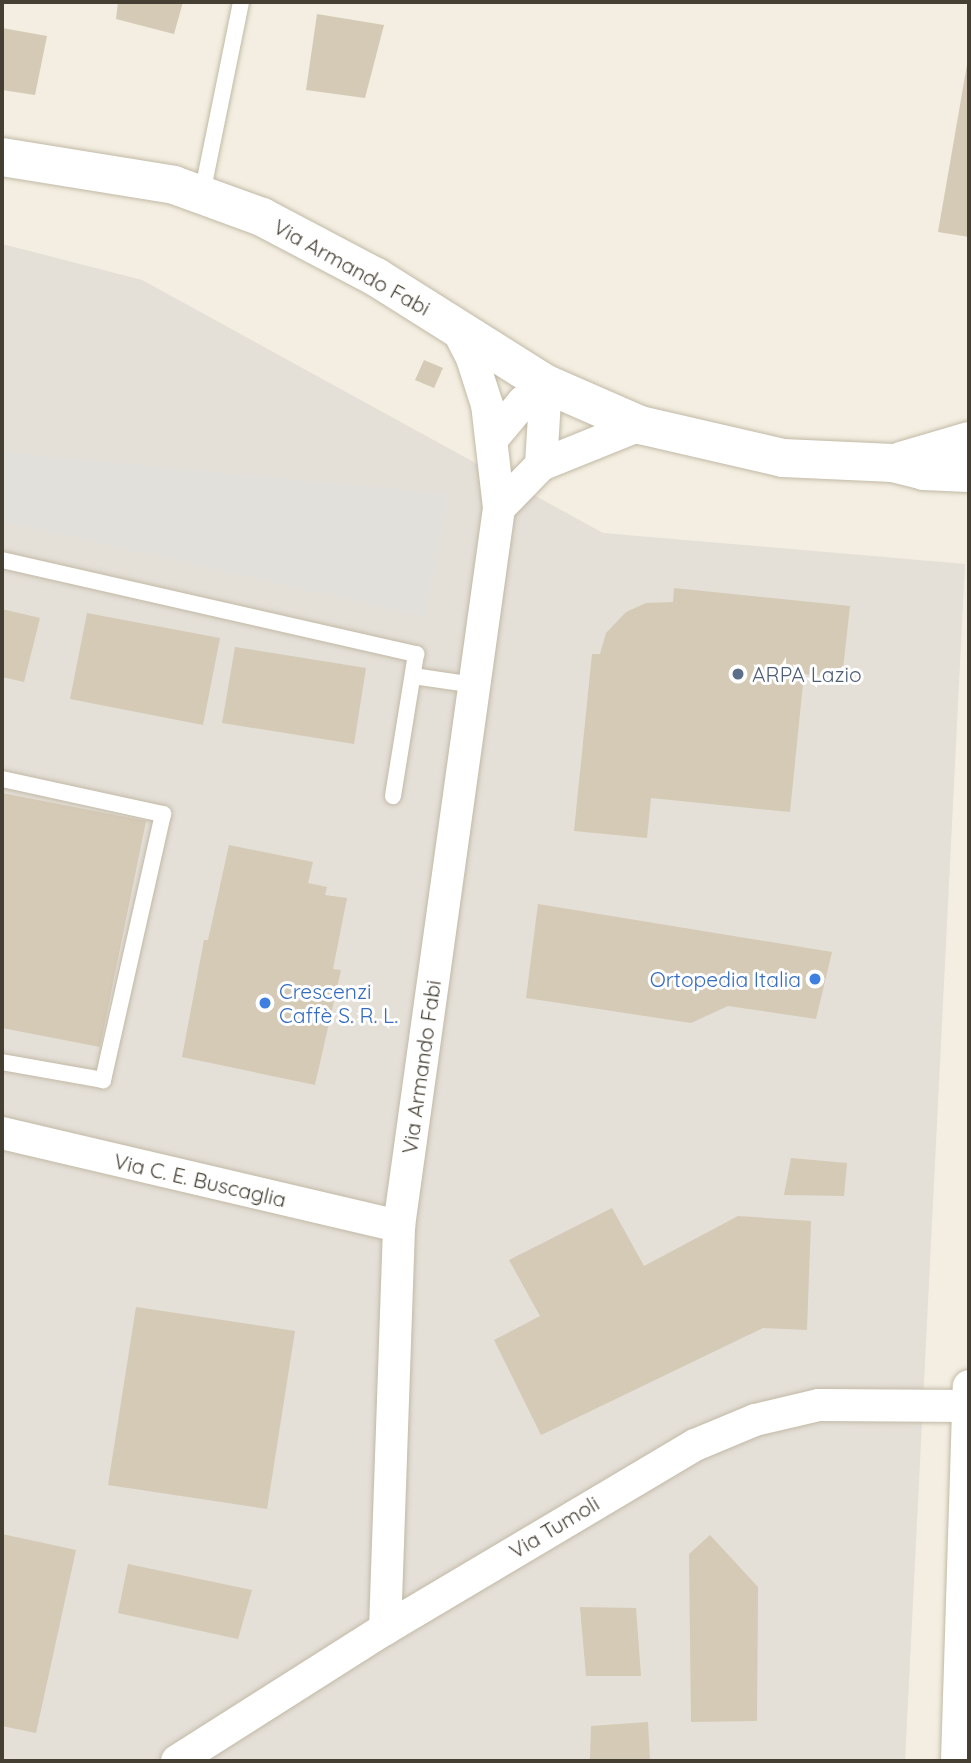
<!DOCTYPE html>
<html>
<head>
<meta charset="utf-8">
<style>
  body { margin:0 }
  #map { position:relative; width:971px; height:1763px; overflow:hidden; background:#f3eee1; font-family:Quicksand,sans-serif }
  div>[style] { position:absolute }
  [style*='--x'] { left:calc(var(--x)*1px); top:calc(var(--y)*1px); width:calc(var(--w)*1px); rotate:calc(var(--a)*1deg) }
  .industrial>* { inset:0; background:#e4dfd7 }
  .parking>* { inset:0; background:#e2e0db }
  .building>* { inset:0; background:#d5cab6 }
  .roads { filter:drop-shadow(0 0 2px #c2b9a6) drop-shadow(0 0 2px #c2b9a6) }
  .service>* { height:16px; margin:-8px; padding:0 8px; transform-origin:8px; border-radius:8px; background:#fff }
  .minor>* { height:32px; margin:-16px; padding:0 16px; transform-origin:16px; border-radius:16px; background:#fff }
  .tertiary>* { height:38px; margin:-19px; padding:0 19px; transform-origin:19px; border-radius:19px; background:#fff }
  .dots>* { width:19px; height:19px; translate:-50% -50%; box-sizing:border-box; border:4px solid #fff; border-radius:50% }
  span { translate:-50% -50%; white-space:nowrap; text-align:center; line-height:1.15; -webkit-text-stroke:6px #fff; paint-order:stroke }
  .street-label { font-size:21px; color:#453e32 }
  .service-label { font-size:21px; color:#4e5e75 }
  .left { translate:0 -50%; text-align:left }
  .shop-label { font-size:21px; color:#366cbe }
  .right { translate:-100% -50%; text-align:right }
  .frame { position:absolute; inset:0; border:4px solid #453e32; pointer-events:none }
</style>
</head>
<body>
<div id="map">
  <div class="industrial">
    <div style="clip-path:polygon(2px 244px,142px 280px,603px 533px,965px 564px,905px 1761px,2px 1761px)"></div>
  </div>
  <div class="parking">
    <div style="clip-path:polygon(2px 452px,450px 494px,425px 617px,2px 521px)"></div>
  </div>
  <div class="building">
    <div style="clip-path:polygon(118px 2px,183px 2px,174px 34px,116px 19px)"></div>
    <div style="clip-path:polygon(317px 14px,384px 25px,365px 98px,306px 90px)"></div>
    <div style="clip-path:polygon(2px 28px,47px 36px,35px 95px,2px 90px)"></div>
    <div style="clip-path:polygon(968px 59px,969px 59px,969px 237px,938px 232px)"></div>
    <div style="clip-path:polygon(424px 360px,443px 368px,434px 388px,415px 380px)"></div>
    <div style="clip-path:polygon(674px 588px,850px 606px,842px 678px,804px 674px,790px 812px,651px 798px,647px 838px,574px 831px,592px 654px,600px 654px,606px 633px,626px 612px,646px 603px,673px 602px)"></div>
    <div style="clip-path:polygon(2px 609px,40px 618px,24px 682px,2px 677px)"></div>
    <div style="clip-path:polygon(87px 613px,220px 638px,203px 725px,70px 699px)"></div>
    <div style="clip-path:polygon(235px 647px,366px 668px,354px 744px,222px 723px)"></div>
    <div style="clip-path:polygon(2px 793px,146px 821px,100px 1047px,2px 1028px)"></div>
    <div style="clip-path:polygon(229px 845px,313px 862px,308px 883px,327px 887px,325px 895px,347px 898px,333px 969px,341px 970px,315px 1085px,182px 1057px,204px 940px,208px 940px)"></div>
    <div style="clip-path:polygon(538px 904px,832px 952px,816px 1019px,728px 1006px,691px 1023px,526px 998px)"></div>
    <div style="clip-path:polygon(791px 1158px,847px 1163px,844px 1196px,784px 1195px)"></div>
    <div style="clip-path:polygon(612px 1208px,644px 1266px,738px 1216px,811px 1221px,807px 1330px,763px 1328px,541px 1435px,494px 1340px,540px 1316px,509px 1260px)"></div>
    <div style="clip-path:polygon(136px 1307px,295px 1331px,267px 1509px,108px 1485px)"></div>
    <div style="clip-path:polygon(2px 1534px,76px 1550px,36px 1733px,2px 1726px)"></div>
    <div style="clip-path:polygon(710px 1535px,758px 1587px,757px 1721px,691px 1722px,689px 1554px)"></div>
    <div style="clip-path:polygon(128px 1564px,252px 1590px,238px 1639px,118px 1613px)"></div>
    <div style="clip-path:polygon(580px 1607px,636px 1608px,641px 1676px,586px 1676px)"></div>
    <div style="clip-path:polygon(648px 1722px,650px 1761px,590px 1761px,591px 1726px)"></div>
  </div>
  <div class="roads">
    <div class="service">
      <div style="--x:202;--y:194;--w:196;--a:-78.5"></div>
      <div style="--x:2;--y:560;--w:425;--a:12.8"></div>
      <div style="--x:416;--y:654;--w:144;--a:99.2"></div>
      <div style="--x:413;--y:676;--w:63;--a:8.3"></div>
      <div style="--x:2;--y:779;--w:165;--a:12.3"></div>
      <div style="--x:163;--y:814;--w:273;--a:102.7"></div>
      <div style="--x:103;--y:1080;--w:103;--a:-169.9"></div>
    </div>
    <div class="minor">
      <div style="--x:493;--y:438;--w:47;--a:-50.2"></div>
      <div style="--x:523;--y:402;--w:29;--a:-38"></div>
      <div style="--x:541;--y:465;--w:81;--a:-86.5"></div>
      <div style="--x:499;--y:508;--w:60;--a:-45.7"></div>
      <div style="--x:541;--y:465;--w:107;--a:-22"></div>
      <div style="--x:2;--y:1133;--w:408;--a:13.2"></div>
      <div style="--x:385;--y:1629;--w:403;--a:-88"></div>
      <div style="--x:399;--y:1226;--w:725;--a:-82.07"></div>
      <div style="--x:499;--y:508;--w:104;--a:-96.6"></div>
      <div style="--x:487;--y:405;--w:49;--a:-107.7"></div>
      <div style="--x:472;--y:358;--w:35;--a:-117"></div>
      <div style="--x:177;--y:1761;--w:246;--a:-32.4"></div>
      <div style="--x:385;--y:1629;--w:360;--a:-30.7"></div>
      <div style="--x:695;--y:1445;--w:65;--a:-22.6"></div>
      <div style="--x:755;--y:1420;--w:66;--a:-13.2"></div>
      <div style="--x:819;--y:1405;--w:149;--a:0.4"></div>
      <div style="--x:957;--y:1761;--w:375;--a:-88.2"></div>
    </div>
    <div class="tertiary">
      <div style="--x:2;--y:157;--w:174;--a:9.2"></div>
      <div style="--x:174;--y:185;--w:94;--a:20"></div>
      <div style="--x:262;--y:217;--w:129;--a:27.8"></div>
      <div style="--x:376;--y:277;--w:201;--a:32.2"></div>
      <div style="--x:546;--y:384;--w:103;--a:23.6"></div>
      <div style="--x:640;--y:425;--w:147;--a:13"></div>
      <div style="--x:783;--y:458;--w:110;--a:2.6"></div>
      <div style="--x:893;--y:463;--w:32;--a:14"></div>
      <div style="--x:924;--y:471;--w:45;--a:2.5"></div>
      <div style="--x:901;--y:461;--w:71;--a:-16.4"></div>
    </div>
  </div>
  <div class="dots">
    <div style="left:738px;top:674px;background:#5c6f8a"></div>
    <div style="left:815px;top:979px;background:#3f7fe0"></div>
    <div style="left:265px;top:1003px;background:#3f7fe0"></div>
  </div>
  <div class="street-label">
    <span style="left:352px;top:267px;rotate:29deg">Via Armando Fabi</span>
    <span style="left:421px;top:1067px;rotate:-82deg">Via Armando Fabi</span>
    <span style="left:200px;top:1180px;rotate:13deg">Via C. E. Buscaglia</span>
    <span style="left:554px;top:1527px;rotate:-31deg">Via Tumoli</span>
  </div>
  <div class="service-label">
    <span class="left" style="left:752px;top:674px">ARPA Lazio</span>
  </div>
  <div class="shop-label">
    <span class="right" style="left:801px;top:979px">Ortopedia Italia</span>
    <span class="left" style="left:279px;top:1003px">Crescenzi<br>Caffè S. R. L.</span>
  </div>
  <div class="frame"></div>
</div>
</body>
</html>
